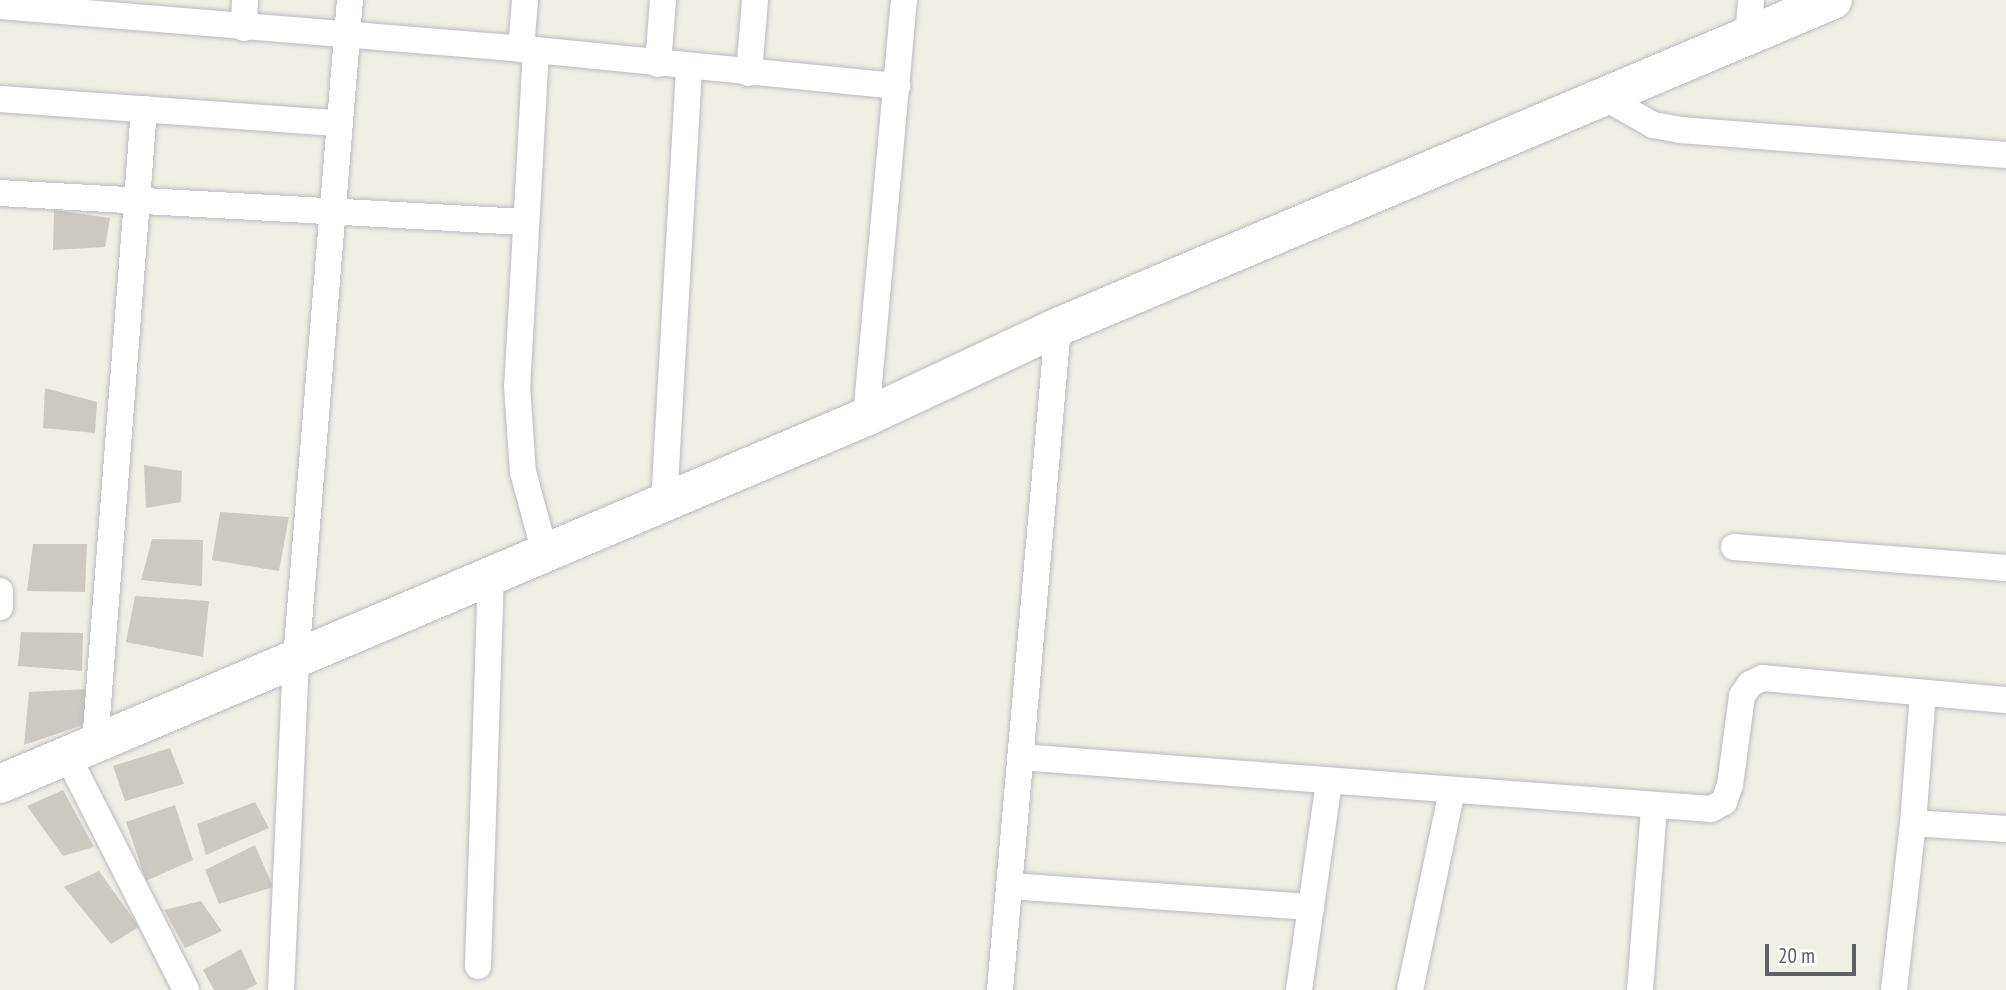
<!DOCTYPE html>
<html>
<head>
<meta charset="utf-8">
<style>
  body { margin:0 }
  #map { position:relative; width:2006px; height:990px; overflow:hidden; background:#f0efe6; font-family:"PT Sans Narrow",sans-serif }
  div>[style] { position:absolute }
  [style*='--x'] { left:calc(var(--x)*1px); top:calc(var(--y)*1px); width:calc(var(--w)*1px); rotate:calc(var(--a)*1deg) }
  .building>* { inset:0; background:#ccc9c3 }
  .roads { filter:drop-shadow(0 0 2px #b8bac0) drop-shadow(0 0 2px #b8bac0) }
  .street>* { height:26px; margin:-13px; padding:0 13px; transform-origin:13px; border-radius:13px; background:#fff }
  .secondary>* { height:38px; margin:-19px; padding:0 19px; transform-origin:19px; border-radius:19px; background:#fff }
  span { translate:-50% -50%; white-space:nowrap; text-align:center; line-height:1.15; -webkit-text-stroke:7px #fff; paint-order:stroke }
  .scale { position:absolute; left:1765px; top:944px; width:91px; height:32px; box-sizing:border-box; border:4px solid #5e6066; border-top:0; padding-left:9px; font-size:21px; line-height:24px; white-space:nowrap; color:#5e6066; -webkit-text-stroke:5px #fff; paint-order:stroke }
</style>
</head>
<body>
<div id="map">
  <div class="building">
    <div style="clip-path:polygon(54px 210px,110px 218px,105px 247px,53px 250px)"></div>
    <div style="clip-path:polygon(45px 388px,97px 402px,95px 433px,43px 428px)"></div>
    <div style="clip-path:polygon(144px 465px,182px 471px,181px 502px,146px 508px)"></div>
    <div style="clip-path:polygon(220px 512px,289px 517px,279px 571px,212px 560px)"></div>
    <div style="clip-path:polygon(152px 539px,203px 540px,202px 586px,141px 580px)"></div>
    <div style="clip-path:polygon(33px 544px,87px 544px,85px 592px,27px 591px)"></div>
    <div style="clip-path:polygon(135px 596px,209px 601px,203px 657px,126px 642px)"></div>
    <div style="clip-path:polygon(21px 632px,83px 633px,82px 671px,18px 666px)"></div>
    <div style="clip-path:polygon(87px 689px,83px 725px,24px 745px,29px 692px)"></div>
    <div style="clip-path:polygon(170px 748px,184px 784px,125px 801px,113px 766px)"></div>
    <div style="clip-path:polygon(63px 790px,94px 847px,63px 856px,27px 806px)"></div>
    <div style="clip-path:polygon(255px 802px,269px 828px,206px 855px,197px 824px)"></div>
    <div style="clip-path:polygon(175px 805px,193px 860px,146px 881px,126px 822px)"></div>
    <div style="clip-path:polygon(255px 845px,273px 887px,219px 904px,205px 870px)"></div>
    <div style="clip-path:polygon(99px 871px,139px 927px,111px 944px,64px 887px)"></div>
    <div style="clip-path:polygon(201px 901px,222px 931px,185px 948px,164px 910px)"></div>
    <div style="clip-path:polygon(241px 949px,257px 984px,245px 990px,214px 990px,203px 970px)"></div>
  </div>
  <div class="roads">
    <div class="street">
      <div style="--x:0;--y:6;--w:538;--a:4.69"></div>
      <div style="--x:536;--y:50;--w:363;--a:5.7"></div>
      <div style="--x:244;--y:28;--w:28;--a:-88"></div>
      <div style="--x:1748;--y:36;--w:36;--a:-85"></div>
      <div style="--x:521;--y:49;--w:49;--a:-85.3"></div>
      <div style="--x:536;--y:50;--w:336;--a:93.2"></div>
      <div style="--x:517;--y:385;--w:87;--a:86.1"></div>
      <div style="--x:523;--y:472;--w:84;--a:74.8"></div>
      <div style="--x:658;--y:64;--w:64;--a:-85.5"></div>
      <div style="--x:749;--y:73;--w:73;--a:-85.3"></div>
      <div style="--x:1604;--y:97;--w:56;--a:29.7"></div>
      <div style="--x:1653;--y:125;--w:27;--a:10"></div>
      <div style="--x:1680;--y:130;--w:327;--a:4.4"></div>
      <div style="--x:0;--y:99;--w:338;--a:4.1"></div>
      <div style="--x:0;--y:193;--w:525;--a:3.17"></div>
      <div style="--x:866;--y:417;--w:419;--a:-84.8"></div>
      <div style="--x:664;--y:503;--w:436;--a:-86.7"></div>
      <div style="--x:1734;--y:547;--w:273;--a:4.4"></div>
      <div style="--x:0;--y:607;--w:16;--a:-90"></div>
      <div style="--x:95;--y:743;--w:636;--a:-85.58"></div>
      <div style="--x:67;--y:755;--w:263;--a:63.1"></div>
      <div style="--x:1020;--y:757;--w:693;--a:4.3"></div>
      <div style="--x:1711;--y:809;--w:15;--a:-28"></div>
      <div style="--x:1724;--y:802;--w:18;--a:-71"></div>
      <div style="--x:1730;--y:785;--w:90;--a:-82.3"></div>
      <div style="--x:1742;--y:696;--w:14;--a:-56"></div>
      <div style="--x:1750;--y:684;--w:14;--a:-25"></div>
      <div style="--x:1763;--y:678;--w:244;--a:5.2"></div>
      <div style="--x:1913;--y:823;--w:93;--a:3.7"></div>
      <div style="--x:1009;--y:886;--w:303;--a:4"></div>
      <div style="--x:478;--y:966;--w:391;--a:-88.1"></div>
      <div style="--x:281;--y:990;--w:331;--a:-87.4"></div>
      <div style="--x:296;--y:659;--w:661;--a:-85.32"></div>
      <div style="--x:1000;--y:990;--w:666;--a:-85"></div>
      <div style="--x:1299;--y:990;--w:211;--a:-81.8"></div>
      <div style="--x:1410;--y:990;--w:203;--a:-78.1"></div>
      <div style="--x:1640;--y:990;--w:185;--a:-85.6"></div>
      <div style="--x:1894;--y:990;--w:168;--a:-83.5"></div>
      <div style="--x:1913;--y:823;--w:130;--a:-85.6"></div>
    </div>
    <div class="secondary">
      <div style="--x:0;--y:784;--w:941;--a:-22.97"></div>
      <div style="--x:866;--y:417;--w:212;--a:-25.1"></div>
      <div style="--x:1058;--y:327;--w:841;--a:-22.88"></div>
    </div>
  </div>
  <div class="scale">20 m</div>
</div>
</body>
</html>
